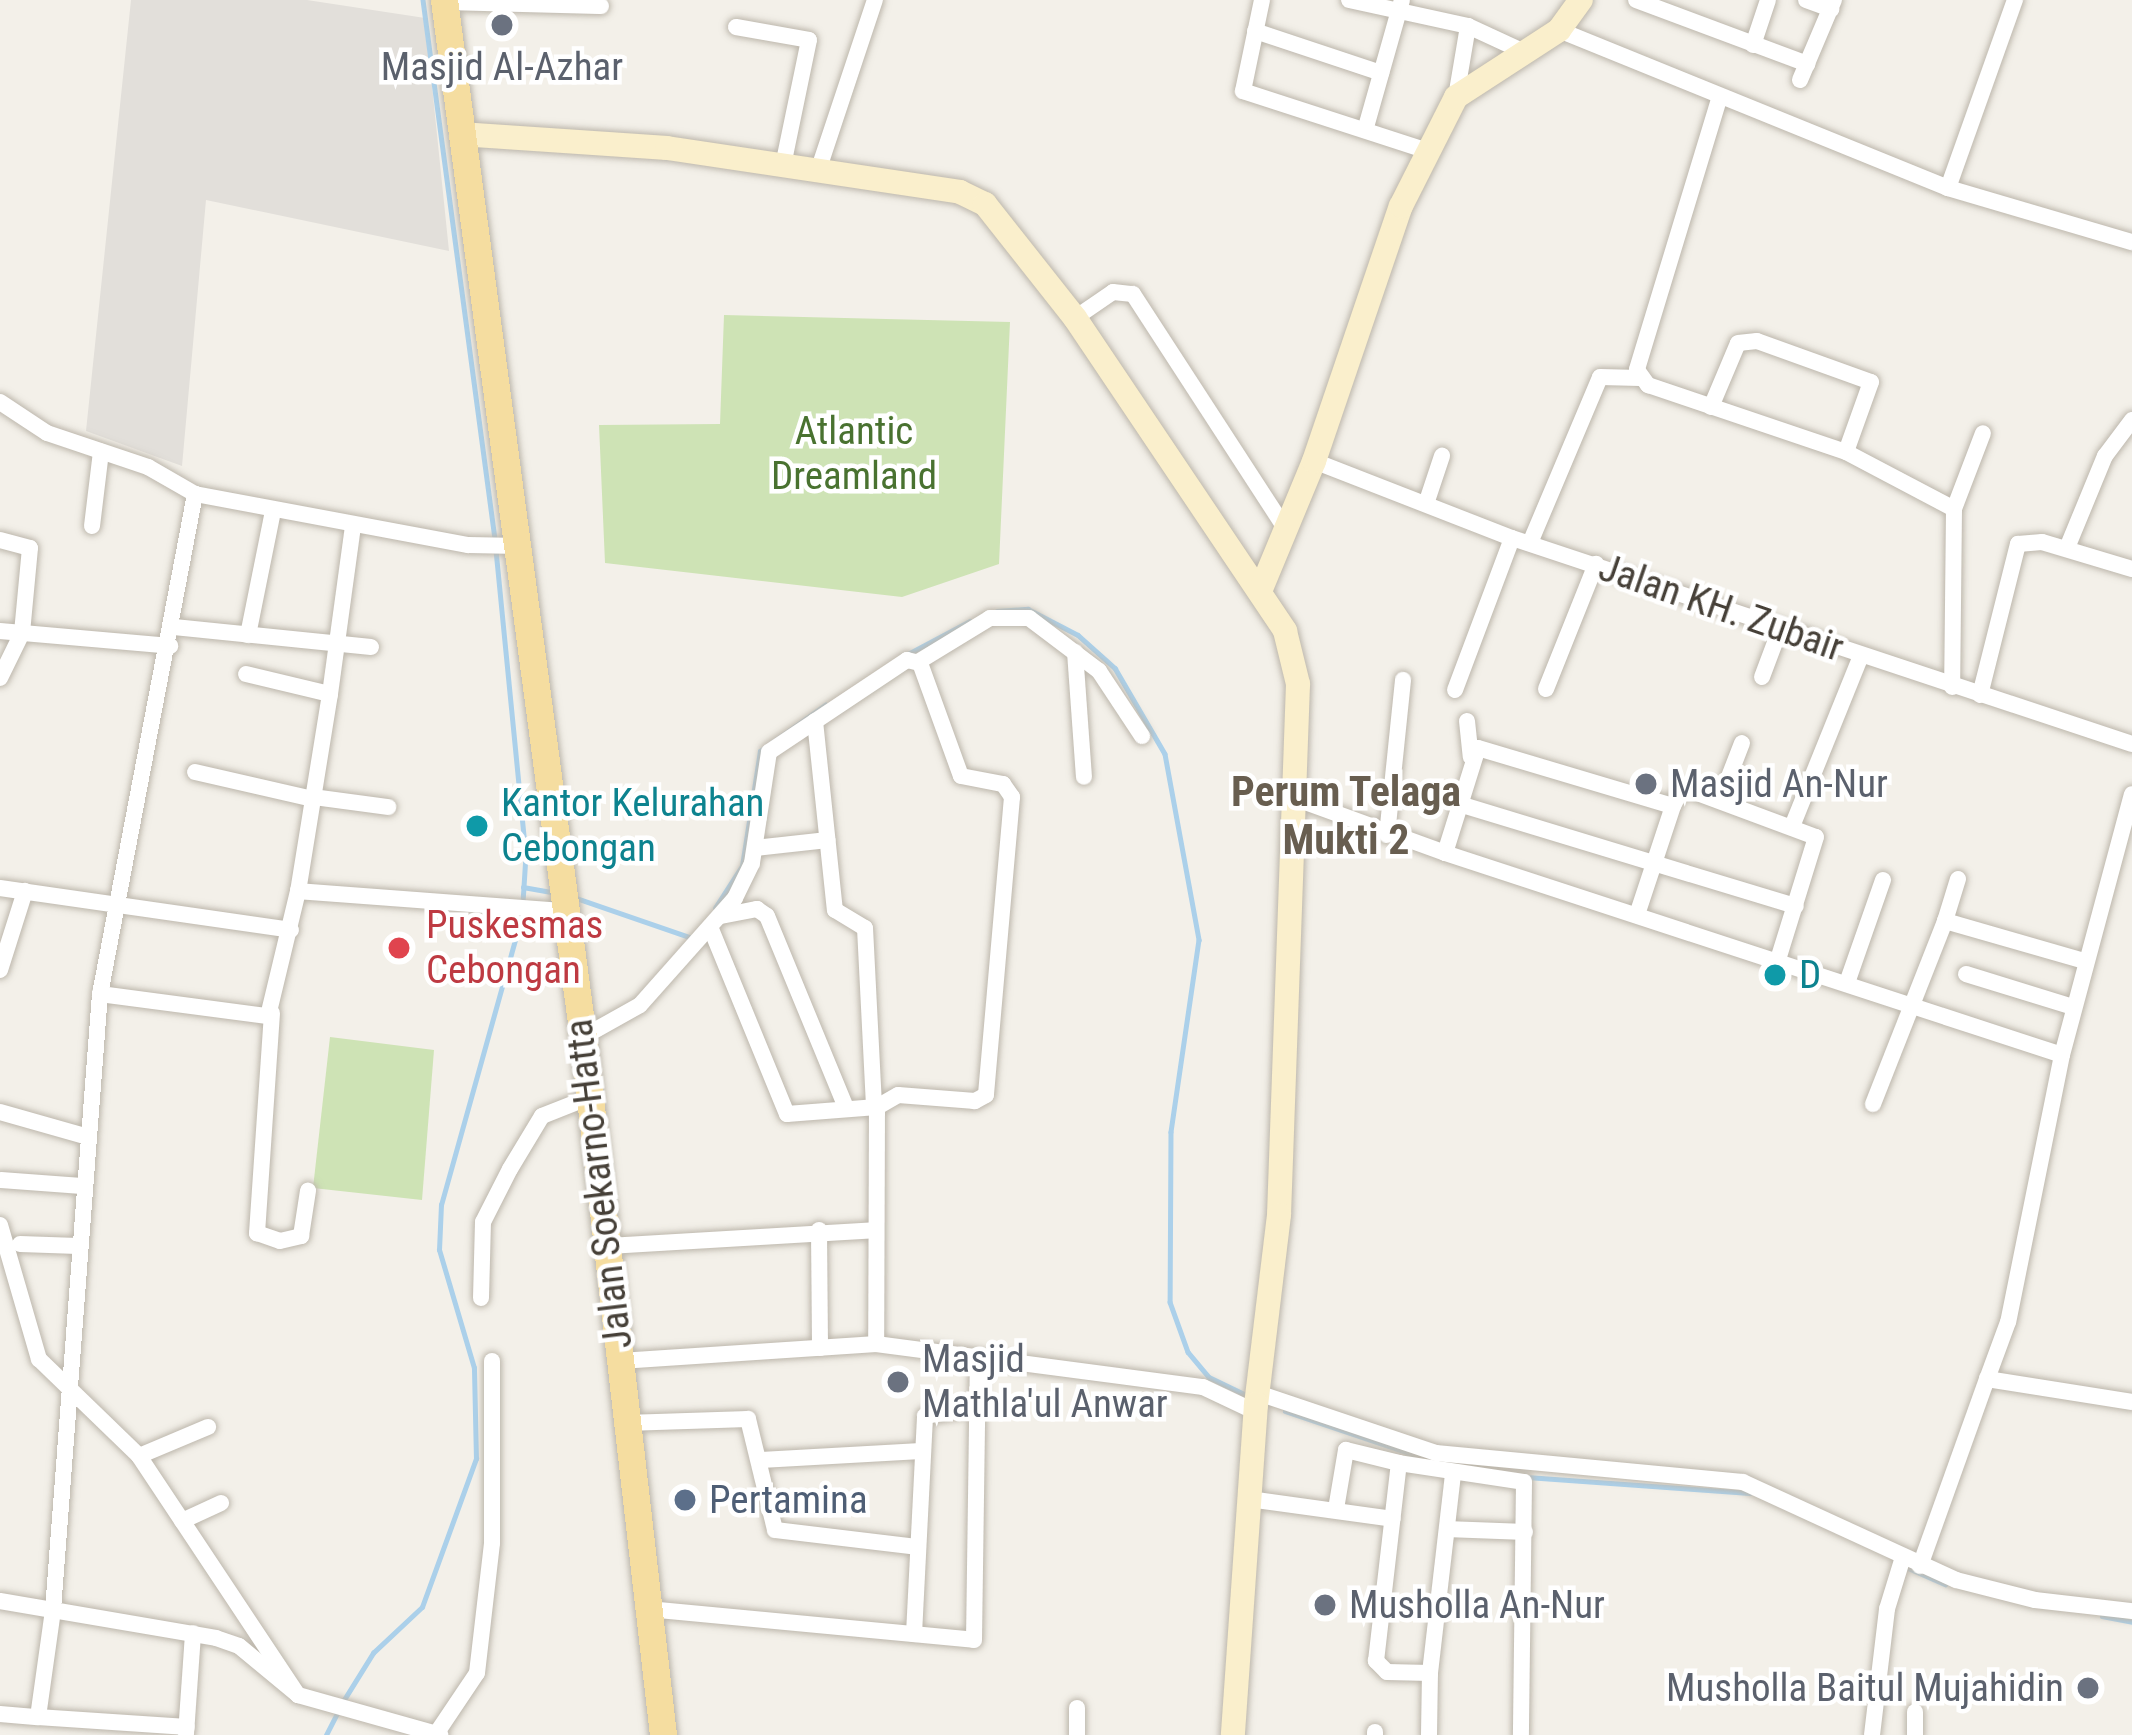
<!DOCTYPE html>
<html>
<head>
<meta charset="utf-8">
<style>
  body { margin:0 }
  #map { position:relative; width:2132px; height:1735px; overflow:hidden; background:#f3f0e9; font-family:"Roboto Condensed",sans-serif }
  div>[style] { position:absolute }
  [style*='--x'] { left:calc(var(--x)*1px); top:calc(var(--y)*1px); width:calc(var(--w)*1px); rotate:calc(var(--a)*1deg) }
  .industrial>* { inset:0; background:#e2dfda }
  .green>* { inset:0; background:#cee3b5 }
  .stream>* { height:4.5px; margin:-2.25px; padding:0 2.25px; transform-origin:2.25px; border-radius:2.25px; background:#abd0ea }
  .roads { filter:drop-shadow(0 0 3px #bdb7ac) drop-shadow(0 0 3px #bdb7ac) }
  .street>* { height:16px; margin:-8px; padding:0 8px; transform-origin:8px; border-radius:8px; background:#fff }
  .secondary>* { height:24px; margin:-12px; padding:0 12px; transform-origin:12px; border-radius:12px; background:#faefcc }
  .primary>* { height:27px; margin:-13.5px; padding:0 13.5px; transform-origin:13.5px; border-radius:13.5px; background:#f5dda0 }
  .dots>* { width:33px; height:33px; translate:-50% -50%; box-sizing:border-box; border:6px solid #fff; border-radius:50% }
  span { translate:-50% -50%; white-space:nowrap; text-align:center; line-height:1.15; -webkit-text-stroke:9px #fff; paint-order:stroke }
  .worship-label { font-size:39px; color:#5b616d }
  .left { translate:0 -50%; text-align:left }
  .right { translate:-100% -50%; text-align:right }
  .park-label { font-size:39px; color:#497230 }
  .street-label { font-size:39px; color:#464038 }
  .culture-label { font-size:39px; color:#0d838f }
  .health-label { font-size:39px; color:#be3a42 }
  .service-label { font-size:39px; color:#4e5e75 }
  .neighbourhood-label { font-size:42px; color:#685e50; font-weight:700 }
</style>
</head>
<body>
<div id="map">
  <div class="industrial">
    <div style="clip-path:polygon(131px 0,307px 0,425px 18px,449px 251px,206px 200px,182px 466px,86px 431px)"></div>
  </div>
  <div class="green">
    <div style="clip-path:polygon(724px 315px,1010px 322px,999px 564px,902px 597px,605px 563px,599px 425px,720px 424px)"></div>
    <div style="clip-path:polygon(330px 1037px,434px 1050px,422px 1200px,313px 1188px)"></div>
  </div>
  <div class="stream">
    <div style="--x:423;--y:0;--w:544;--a:82.39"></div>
    <div style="--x:496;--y:550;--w:306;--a:84.4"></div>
    <div style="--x:526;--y:855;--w:48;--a:93.6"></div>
    <div style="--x:997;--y:611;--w:31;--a:-4"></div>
    <div style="--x:1028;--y:609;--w:56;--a:27.5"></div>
    <div style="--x:1078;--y:635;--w:50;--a:41.7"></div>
    <div style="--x:1115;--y:668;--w:99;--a:59.8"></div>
    <div style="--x:1165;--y:754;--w:189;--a:79.6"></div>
    <div style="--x:1199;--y:940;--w:194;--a:98.3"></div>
    <div style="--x:1171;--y:1132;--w:170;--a:90.3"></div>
    <div style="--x:1170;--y:1302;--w:53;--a:70.2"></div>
    <div style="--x:1188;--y:1352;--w:33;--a:50"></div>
    <div style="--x:1209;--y:1377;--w:41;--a:25.9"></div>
    <div style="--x:906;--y:655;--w:72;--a:-28"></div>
    <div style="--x:523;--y:887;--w:34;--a:10"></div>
    <div style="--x:573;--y:897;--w:123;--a:19"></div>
    <div style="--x:715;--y:908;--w:50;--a:-57.3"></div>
    <div style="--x:742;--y:866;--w:116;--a:-81.1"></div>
    <div style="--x:760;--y:751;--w:80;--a:-35.3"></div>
    <div style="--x:1285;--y:1411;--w:150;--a:18.7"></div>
    <div style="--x:1527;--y:1477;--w:223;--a:4.1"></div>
    <div style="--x:1906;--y:1567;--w:43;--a:23.6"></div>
    <div style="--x:2102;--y:1616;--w:31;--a:11"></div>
    <div style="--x:342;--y:1703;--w:59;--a:-58.2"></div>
    <div style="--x:373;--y:1653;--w:67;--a:-43.2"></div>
    <div style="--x:422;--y:1607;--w:158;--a:-70"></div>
    <div style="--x:476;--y:1459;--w:91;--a:-91.3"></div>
    <div style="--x:474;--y:1368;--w:123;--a:-106.5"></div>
    <div style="--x:439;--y:1250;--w:45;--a:-87.5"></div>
    <div style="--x:441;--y:1205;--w:302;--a:-74.4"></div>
    <div style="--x:326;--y:1735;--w:25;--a:-63"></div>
  </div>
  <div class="roads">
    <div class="street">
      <div style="--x:1262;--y:0;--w:93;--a:101.8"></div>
      <div style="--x:1243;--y:91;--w:194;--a:18"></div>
      <div style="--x:1349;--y:0;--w:122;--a:12.3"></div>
      <div style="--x:1468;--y:26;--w:62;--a:24.9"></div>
      <div style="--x:1636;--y:0;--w:183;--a:20.5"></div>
      <div style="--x:1806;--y:0;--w:27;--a:20"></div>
      <div style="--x:444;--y:2;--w:157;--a:1.5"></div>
      <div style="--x:736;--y:27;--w:74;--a:10.1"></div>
      <div style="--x:809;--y:40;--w:129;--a:101.7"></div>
      <div style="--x:1559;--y:30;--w:420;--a:22.1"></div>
      <div style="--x:1948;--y:188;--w:192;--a:16.4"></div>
      <div style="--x:1255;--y:31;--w:133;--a:18.4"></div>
      <div style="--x:1753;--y:45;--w:47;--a:-71.6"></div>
      <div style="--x:1800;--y:80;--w:87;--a:-67"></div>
      <div style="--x:1720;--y:96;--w:286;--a:106.9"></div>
      <div style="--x:1637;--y:370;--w:19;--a:54"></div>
      <div style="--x:1648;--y:385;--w:209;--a:18.7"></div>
      <div style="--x:1846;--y:452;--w:122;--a:27.8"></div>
      <div style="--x:1954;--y:509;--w:178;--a:90.6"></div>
      <div style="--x:1456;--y:97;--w:72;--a:-80.4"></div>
      <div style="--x:1366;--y:127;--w:132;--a:-74.2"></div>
      <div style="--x:818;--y:171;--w:180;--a:-71.6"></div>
      <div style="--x:1948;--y:188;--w:200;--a:-70.4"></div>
      <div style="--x:1075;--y:318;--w:46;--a:-34.4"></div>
      <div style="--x:1113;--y:292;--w:20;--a:6"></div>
      <div style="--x:1133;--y:294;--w:281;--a:57"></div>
      <div style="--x:0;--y:402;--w:56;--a:33.4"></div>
      <div style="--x:47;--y:433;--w:107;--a:18.6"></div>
      <div style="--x:148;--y:467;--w:54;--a:29.9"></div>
      <div style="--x:1711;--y:407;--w:69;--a:-67.1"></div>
      <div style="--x:1738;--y:343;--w:19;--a:-6"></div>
      <div style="--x:1757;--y:341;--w:121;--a:19.8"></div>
      <div style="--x:1871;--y:382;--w:74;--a:109.7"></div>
      <div style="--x:1314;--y:461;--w:212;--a:21.3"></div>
      <div style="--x:1512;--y:538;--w:653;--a:18.38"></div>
      <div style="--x:1426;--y:504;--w:51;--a:-71.6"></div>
      <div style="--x:1954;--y:509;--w:81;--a:-69.1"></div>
      <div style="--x:92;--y:526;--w:75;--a:-83.1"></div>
      <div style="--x:0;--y:540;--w:31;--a:15"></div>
      <div style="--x:30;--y:548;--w:85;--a:95.4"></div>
      <div style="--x:22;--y:633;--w:50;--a:116.1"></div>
      <div style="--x:1530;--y:543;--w:180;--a:-67.1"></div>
      <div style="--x:1600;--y:377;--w:40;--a:1.4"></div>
      <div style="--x:2067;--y:548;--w:100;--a:-67.6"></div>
      <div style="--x:2105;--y:456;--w:45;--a:-53.1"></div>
      <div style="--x:174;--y:627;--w:198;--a:5.8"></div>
      <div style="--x:0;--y:631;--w:171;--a:5"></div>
      <div style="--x:248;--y:635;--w:126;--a:-78.6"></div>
      <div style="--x:1075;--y:652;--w:125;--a:85.9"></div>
      <div style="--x:918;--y:662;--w:84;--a:-31.4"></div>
      <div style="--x:990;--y:618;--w:39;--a:0"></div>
      <div style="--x:1029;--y:618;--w:88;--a:37.1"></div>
      <div style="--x:1099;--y:671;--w:78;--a:56.5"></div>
      <div style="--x:246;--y:674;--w:86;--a:13.4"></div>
      <div style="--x:330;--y:694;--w:200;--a:99.2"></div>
      <div style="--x:1762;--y:677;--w:51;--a:-69.4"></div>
      <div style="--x:1546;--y:689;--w:135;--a:-68.2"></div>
      <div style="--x:1455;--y:690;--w:162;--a:-69.4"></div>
      <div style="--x:330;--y:694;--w:171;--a:-82.2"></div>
      <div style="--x:1980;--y:695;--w:156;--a:-75.9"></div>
      <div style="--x:2018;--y:544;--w:24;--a:-5"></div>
      <div style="--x:2042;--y:542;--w:94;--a:16.7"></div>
      <div style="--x:815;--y:721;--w:190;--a:84"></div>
      <div style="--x:835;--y:910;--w:35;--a:31"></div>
      <div style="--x:865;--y:928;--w:179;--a:87.1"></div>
      <div style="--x:1467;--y:721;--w:36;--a:84"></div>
      <div style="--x:195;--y:772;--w:121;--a:12.9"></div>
      <div style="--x:313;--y:797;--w:76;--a:7.6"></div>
      <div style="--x:1294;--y:798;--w:161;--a:20"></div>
      <div style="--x:1445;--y:853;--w:110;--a:-72.6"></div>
      <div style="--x:1478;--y:748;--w:203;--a:16.6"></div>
      <div style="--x:1673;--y:806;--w:112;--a:108.3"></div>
      <div style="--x:1720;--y:800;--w:61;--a:-68.9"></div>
      <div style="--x:1456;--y:803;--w:355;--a:16.9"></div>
      <div style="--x:1673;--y:806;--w:18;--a:-63"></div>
      <div style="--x:1681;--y:790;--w:11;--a:5"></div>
      <div style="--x:1692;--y:791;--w:132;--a:20.4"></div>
      <div style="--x:1816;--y:837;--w:129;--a:107.2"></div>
      <div style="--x:1793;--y:824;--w:181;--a:-68"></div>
      <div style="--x:1387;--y:835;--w:156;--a:-84.1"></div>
      <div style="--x:755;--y:848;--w:73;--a:-6.3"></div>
      <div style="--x:1445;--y:853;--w:649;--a:18.13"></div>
      <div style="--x:2062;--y:1055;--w:270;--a:-75"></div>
      <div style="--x:0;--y:888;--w:294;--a:8.2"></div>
      <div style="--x:721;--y:916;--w:37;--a:-11"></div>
      <div style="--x:757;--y:909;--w:12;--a:35"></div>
      <div style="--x:767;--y:916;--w:208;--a:67.6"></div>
      <div style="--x:1945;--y:921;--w:44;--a:-72.8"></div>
      <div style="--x:711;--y:929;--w:200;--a:67.7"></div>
      <div style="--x:787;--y:1114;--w:90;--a:-4.4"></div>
      <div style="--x:0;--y:970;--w:83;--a:-72.4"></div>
      <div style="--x:1966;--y:974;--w:109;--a:17.1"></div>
      <div style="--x:1848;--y:980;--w:106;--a:-70.7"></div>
      <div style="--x:100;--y:994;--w:169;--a:7.5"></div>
      <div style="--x:268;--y:1016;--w:129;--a:-76.5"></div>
      <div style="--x:298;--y:891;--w:267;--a:4.3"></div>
      <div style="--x:272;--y:1013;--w:221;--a:93.9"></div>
      <div style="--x:257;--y:1233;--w:24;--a:19"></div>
      <div style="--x:280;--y:1241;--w:22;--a:-13"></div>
      <div style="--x:301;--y:1236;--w:46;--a:-81.2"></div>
      <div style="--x:583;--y:1037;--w:65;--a:-29.3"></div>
      <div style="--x:640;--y:1005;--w:143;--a:-48.4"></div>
      <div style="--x:735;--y:898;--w:39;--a:-64"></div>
      <div style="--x:752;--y:863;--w:112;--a:-81.3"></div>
      <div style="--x:769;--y:752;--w:166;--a:-33.7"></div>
      <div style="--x:907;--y:660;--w:13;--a:13"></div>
      <div style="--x:920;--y:663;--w:120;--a:70.1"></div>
      <div style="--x:961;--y:776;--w:43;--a:10.8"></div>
      <div style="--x:1003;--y:784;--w:16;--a:55"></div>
      <div style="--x:1012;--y:797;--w:299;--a:95"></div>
      <div style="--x:986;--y:1095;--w:13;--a:151"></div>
      <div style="--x:975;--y:1101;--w:77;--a:-175.5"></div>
      <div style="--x:898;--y:1095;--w:24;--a:150"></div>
      <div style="--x:877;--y:1107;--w:237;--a:90.2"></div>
      <div style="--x:2062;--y:1055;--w:272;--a:101.4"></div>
      <div style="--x:2008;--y:1322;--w:61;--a:110.2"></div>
      <div style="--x:1987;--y:1379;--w:147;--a:9"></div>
      <div style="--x:1873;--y:1104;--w:197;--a:-68.5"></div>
      <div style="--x:1945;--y:921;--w:141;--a:16"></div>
      <div style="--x:0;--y:1112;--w:88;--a:15.8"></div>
      <div style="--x:1;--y:1180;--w:81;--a:4.2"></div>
      <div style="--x:0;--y:1225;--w:140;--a:73.8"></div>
      <div style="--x:39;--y:1359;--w:139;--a:44.1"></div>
      <div style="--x:139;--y:1456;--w:287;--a:56.4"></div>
      <div style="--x:819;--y:1230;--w:118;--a:89.5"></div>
      <div style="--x:20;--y:1244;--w:58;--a:2"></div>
      <div style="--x:608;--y:1246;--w:267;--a:-3.4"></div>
      <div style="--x:481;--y:1298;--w:76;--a:-88.5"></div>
      <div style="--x:483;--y:1222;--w:59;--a:-63"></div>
      <div style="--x:510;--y:1169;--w:62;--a:-58.9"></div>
      <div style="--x:542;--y:1116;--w:52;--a:-21.6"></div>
      <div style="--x:620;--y:1361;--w:257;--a:-3.8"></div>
      <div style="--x:876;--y:1344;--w:330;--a:7.5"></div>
      <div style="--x:1203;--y:1387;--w:59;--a:25.3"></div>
      <div style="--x:1258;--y:1393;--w:188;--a:18.6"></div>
      <div style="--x:1436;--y:1453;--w:308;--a:5.4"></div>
      <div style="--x:1743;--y:1482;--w:234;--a:24.7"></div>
      <div style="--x:1956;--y:1580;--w:81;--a:14.2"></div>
      <div style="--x:2035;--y:1600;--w:98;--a:6.5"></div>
      <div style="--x:626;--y:1423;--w:122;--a:-1.9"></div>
      <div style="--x:748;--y:1419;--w:114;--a:76.3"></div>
      <div style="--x:775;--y:1530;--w:143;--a:6.8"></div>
      <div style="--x:139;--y:1456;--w:75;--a:-22.8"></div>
      <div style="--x:760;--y:1460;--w:162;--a:-3.2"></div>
      <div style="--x:1249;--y:1499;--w:145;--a:7.9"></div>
      <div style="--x:1336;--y:1509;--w:60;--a:-80.4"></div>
      <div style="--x:1346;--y:1450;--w:55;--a:13.8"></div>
      <div style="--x:182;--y:1521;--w:43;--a:-24.8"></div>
      <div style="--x:1447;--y:1529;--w:78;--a:2.2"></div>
      <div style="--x:1920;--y:1566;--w:199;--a:-70.3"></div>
      <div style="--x:0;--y:1601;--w:219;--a:9.7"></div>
      <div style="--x:216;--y:1638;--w:24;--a:19"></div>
      <div style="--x:239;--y:1646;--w:77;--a:39.7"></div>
      <div style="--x:298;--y:1695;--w:148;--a:15.7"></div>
      <div style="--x:648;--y:1609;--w:327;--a:5.4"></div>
      <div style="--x:974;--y:1640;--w:277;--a:-89.2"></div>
      <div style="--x:914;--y:1634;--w:218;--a:-87.1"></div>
      <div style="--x:925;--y:1416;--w:53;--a:-9.8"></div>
      <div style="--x:1430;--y:1673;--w:201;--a:-83.4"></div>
      <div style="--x:1077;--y:1708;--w:27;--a:90"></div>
      <div style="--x:1915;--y:1712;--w:23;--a:90"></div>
      <div style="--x:0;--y:1714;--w:38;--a:5"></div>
      <div style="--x:38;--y:1717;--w:108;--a:-82"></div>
      <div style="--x:53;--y:1610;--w:618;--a:-85.64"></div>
      <div style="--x:100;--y:994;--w:509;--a:-79.24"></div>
      <div style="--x:195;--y:494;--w:278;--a:10.6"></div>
      <div style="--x:468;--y:545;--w:52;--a:1.1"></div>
      <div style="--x:38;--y:1717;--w:149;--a:3.8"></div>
      <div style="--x:1375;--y:1732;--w:3;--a:90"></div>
      <div style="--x:186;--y:1734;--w:101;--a:-86"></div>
      <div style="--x:436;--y:1734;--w:73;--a:-56.1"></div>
      <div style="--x:477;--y:1673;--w:131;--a:-83.4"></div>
      <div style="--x:492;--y:1543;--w:182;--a:-90"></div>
      <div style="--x:1429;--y:1735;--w:62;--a:-89.1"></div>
      <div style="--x:1430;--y:1673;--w:43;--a:-178.7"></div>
      <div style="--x:1387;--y:1672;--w:16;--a:-135"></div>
      <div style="--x:1376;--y:1661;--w:199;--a:-83.4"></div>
      <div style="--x:1399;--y:1463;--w:126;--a:8.6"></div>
      <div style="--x:1524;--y:1482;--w:253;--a:90.7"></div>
      <div style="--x:1872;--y:1735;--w:127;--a:-83.2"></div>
      <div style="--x:1887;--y:1609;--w:54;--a:-72.9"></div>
    </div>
    <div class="secondary">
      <div style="--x:461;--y:134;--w:206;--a:3.9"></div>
      <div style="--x:667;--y:148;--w:296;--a:8.5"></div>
      <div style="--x:960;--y:192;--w:28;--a:26"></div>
      <div style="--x:985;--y:204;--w:145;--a:51.7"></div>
      <div style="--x:1075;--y:318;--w:377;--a:56.1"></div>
      <div style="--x:1285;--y:631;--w:55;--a:76.2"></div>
      <div style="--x:1298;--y:684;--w:531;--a:92.05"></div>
      <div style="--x:1279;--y:1215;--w:190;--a:96.9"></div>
      <div style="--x:1256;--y:1404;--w:332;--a:94"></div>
      <div style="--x:1261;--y:589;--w:139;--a:-67.5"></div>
      <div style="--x:1314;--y:461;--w:269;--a:-71.2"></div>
      <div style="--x:1401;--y:206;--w:122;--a:-63.2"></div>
      <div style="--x:1456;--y:97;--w:123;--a:-33"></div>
      <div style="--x:1559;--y:30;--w:37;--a:-54"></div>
    </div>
    <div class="primary">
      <div style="--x:444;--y:0;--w:1046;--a:82.37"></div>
      <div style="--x:583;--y:1037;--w:703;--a:83.46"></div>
    </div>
  </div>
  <div class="dots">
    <div style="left:502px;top:25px;background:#6b7280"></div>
    <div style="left:1646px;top:784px;background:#6b7280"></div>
    <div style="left:477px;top:826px;background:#0f9aa8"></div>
    <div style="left:399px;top:948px;background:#e0444e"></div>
    <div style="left:1775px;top:975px;background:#0f9aa8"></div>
    <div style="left:898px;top:1382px;background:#6b7280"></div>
    <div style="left:685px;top:1500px;background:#5c6f8a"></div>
    <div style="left:1325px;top:1605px;background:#6b7280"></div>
    <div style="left:2088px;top:1688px;background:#6b7280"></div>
  </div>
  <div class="worship-label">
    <span style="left:502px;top:67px">Masjid Al-Azhar</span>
    <span class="left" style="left:1670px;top:784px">Masjid An-Nur</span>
    <span class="left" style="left:922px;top:1382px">Masjid<br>Mathla'ul Anwar</span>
    <span class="left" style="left:1349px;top:1605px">Musholla An-Nur</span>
    <span class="right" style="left:2064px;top:1688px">Musholla Baitul Mujahidin</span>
  </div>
  <div class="park-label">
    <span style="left:854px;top:454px">Atlantic<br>Dreamland</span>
  </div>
  <div class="street-label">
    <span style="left:1721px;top:608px;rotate:19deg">Jalan KH. Zubair</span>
    <span style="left:599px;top:1184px;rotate:-97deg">Jalan Soekarno-Hatta</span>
  </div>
  <div class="culture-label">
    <span class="left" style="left:501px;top:826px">Kantor Kelurahan<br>Cebongan</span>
    <span class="left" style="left:1799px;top:975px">D</span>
  </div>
  <div class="health-label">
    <span class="left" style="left:426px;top:948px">Puskesmas<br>Cebongan</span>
  </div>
  <div class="service-label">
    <span class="left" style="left:709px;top:1500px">Pertamina</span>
  </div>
  <div class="neighbourhood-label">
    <span style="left:1346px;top:816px">Perum Telaga<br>Mukti 2</span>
  </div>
</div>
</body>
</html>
